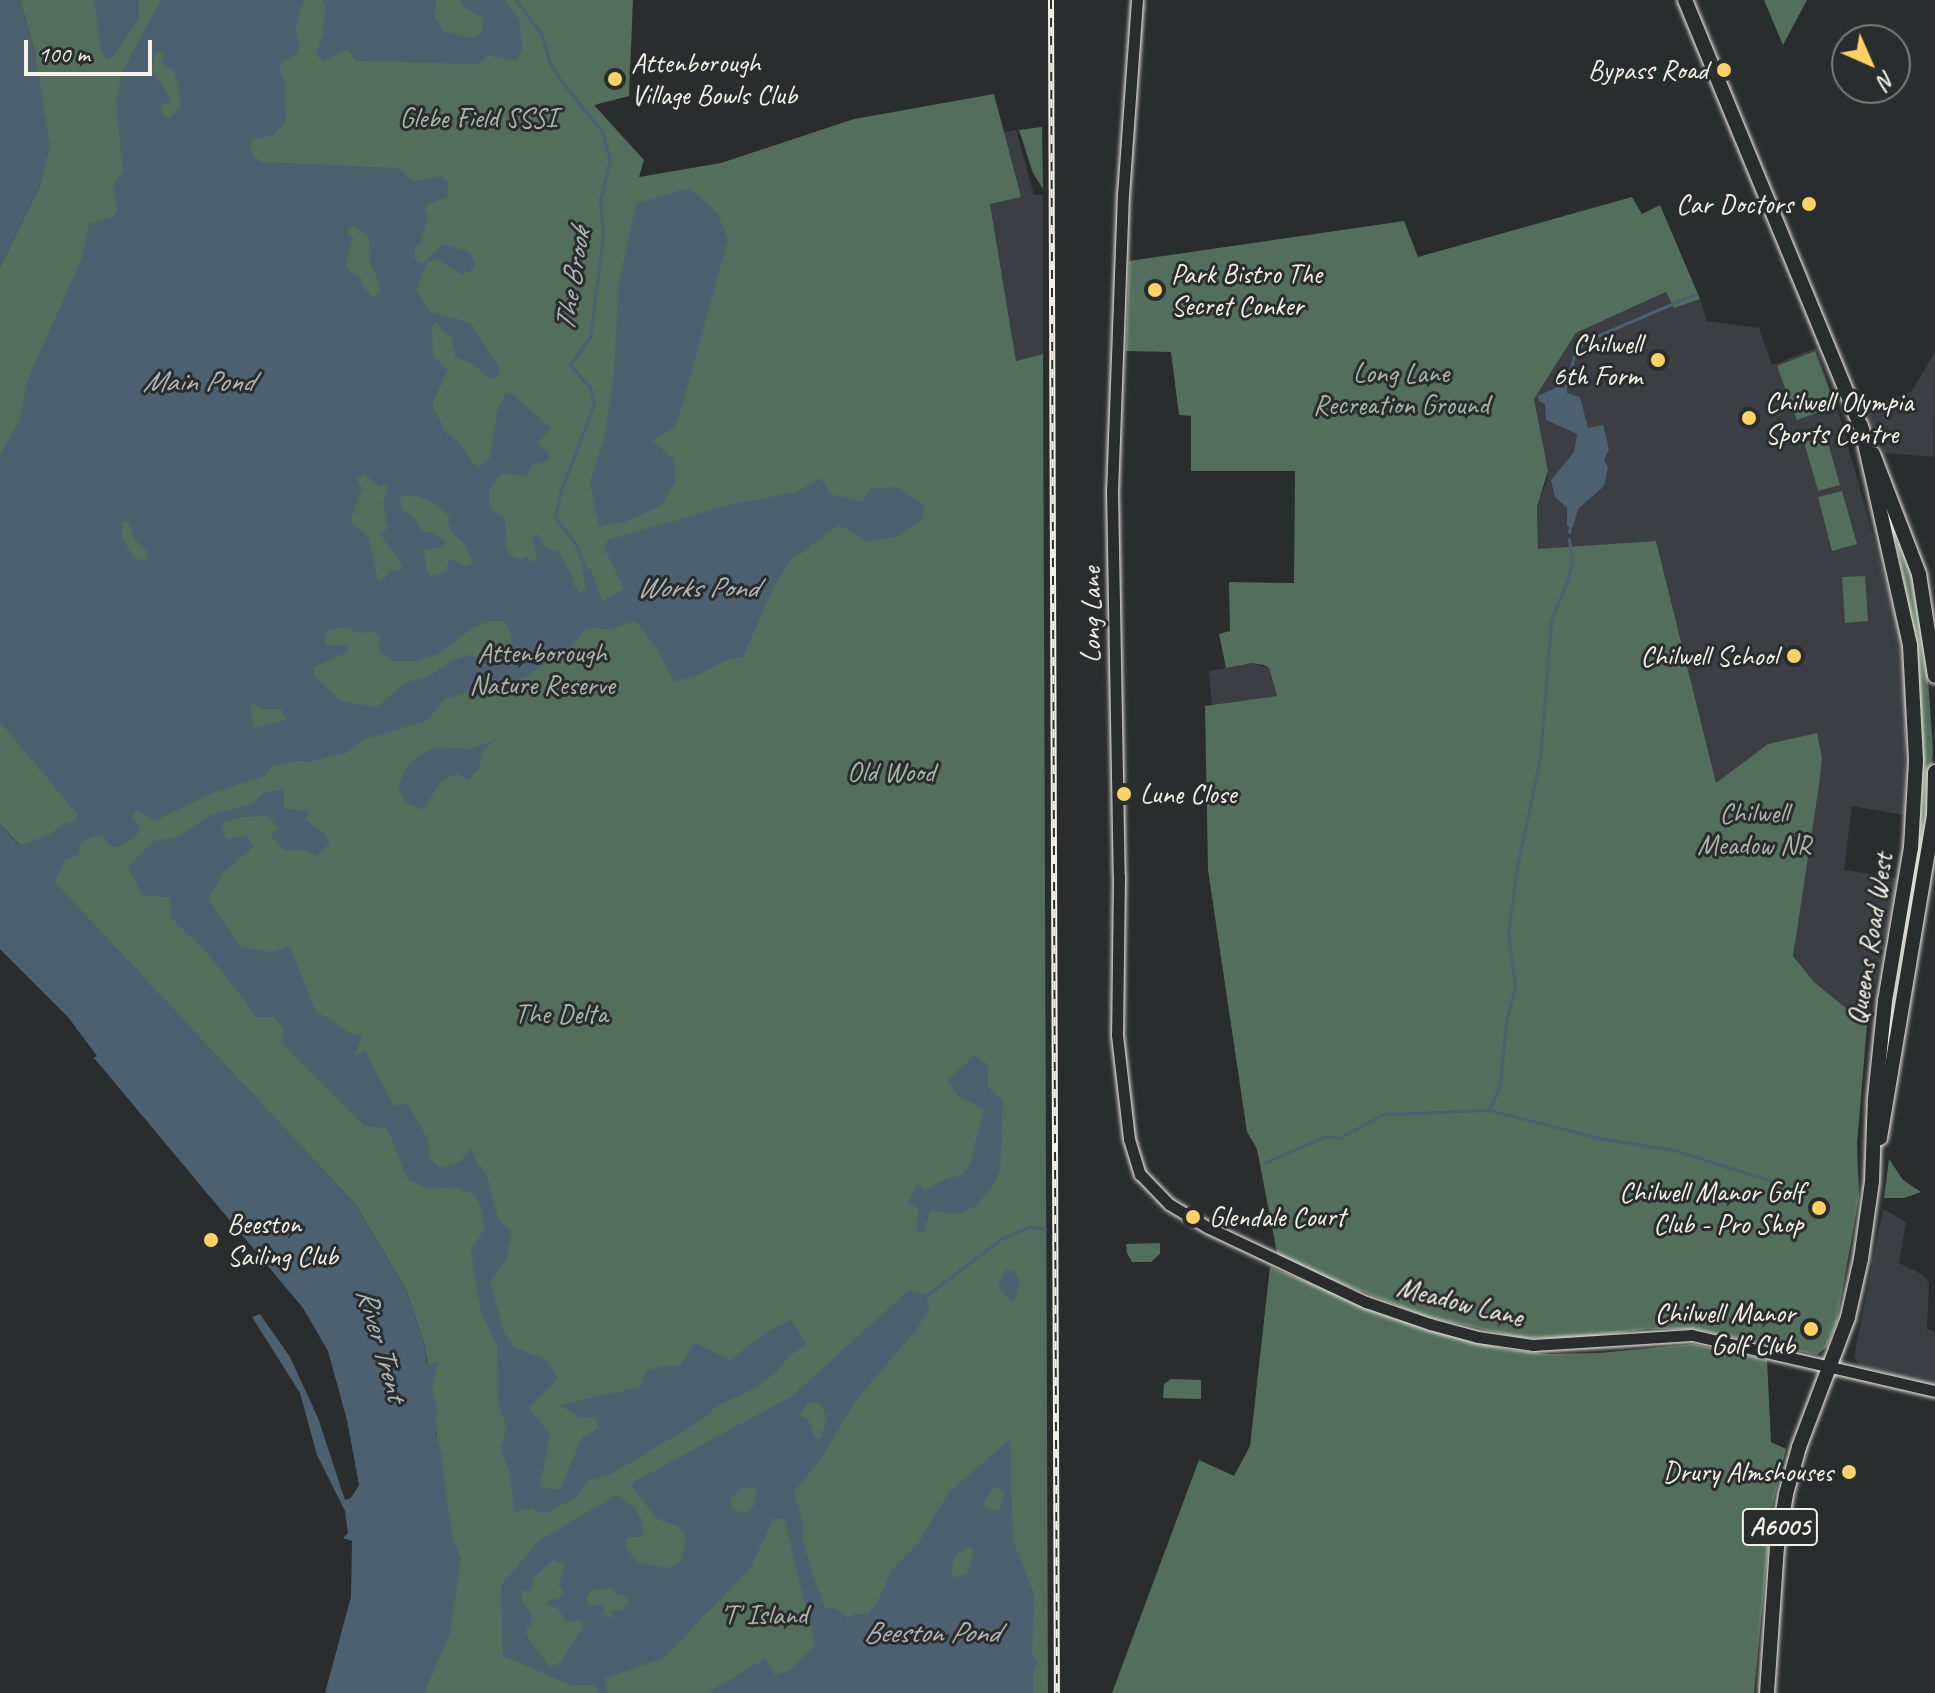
<!DOCTYPE html>
<html>
<head>
<meta charset="utf-8">
<style>
  body { margin:0 }
  #map { position:relative; width:1935px; height:1693px; overflow:hidden; background:#2a2d2e; font-family:Caveat,sans-serif }
  div>[style] { position:absolute }
  [style*='--x'] { left:calc(var(--x)*1px); top:calc(var(--y)*1px); width:calc(var(--w)*1px); rotate:calc(var(--a)*1deg) }
  .built>* { inset:0; background:#3b3e43 }
  .green>* { inset:0; background:#536e5d }
  .water>* { inset:0; background:#4d6070 }
  .stream>* { height:3px; margin:-1.5px; padding:0 1.5px; transform-origin:1.5px; border-radius:1.5px; background:#4d6070 }
  .roads { filter:drop-shadow(0 0 2px #f4f1e8) drop-shadow(0 0 2px #f4f1e8) }
  .tertiary>* { height:11px; margin:-5.5px; padding:0 5.5px; transform-origin:5.5px; border-radius:5.5px; background:#2a2d2e }
  .primary>* { height:14px; margin:-7px; padding:0 7px; transform-origin:7px; border-radius:7px; background:#2a2d2e }
  .rail>* { height:6px; margin-top:-3px; transform-origin:0; background:repeating-linear-gradient(90deg,#2a2d2e 0 9px,#f4f1e8 0 18px); box-sizing:border-box; border-block:2px solid #f4f1e8 }
  .dots>* { width:22px; height:22px; translate:-50% -50%; box-sizing:border-box; border:4px solid #2a2d2e; border-radius:50% }
  span { translate:-50% -50%; white-space:nowrap; text-align:center; line-height:1.15; -webkit-text-stroke:6px #2a2d2e; paint-order:stroke }
  .shield-label span { padding:2px 6px; background:#2a2d2e; border:2px solid; border-radius:6px; -webkit-text-stroke-width:0 }
  .shield-label { font-size:26px; color:#f4f1e8; font-weight:700 }
  .poi-label { font-size:28px; color:#f4f1e8 }
  .left { translate:0 -50%; text-align:left }
  .right { translate:-100% -50%; text-align:right }
  .park-label { font-size:28px; color:#acb6a9 }
  .street-label { font-size:28px; color:#f4f1e8 }
  .water-label { font-size:30px; color:#b1b7b8; font-style:italic }
  .north { position:absolute; left:1831px; top:24px; width:80px; height:80px; box-sizing:border-box; background:#2a2d2e; border:2px solid #7b7b78; border-radius:50%; rotate:135deg; font-size:22px; font-weight:700; line-height:32px; text-align:center; color:#f4f1e8 }
  .north::after { content:''; display:block; margin:auto; width:28px; height:36px; background:#ffd166; clip-path:polygon(50% 0,100% 100%,50% 72%,0 100%) }
  .scale { position:absolute; left:24px; top:40px; width:128px; height:36px; box-sizing:border-box; border:4px solid #f4f1e8; border-top:0; padding-left:10px; font-size:24px; line-height:28px; white-space:nowrap; color:#f4f1e8; -webkit-text-stroke:6px #2a2d2e; paint-order:stroke }
</style>
</head>
<body>
<div id="map">
  <div class="built">
    <div style="clip-path:polygon(1016px 130px,1034px 195px,1043px 195px,1043px 354px,1016px 361px,990px 204px,1021px 197px,1002px 133px)"></div>
    <div style="clip-path:polygon(1667px 292px,1674px 308px,1700px 299px,1707px 321px,1759px 328px,1772px 365px,1816px 348px,1839px 414px,1901px 637px,1906px 706px,1904px 815px,1852px 806px,1844px 870px,1897px 878px,1867px 1025px,1815px 983px,1793px 956px,1817px 733px,1768px 744px,1715px 784px,1656px 541px,1538px 550px,1537px 507px,1548px 476px,1534px 399px,1576px 333px)"></div>
    <div style="clip-path:polygon(1935px 352px,1934px 457px,1885px 453px,1865px 408px,1911px 392px)"></div>
    <div style="clip-path:polygon(1252px 663px,1269px 668px,1277px 696px,1212px 706px,1209px 671px)"></div>
    <div style="clip-path:polygon(1883px 1209px,1906px 1222px,1899px 1263px,1923px 1275px,1929px 1283px,1927px 1329px,1935px 1332px,1935px 1385px,1861px 1367px,1854px 1357px)"></div>
  </div>
  <div class="green">
    <div style="clip-path:polygon(20px 0,633px 0,629px 96px,594px 105px,644px 160px,639px 177px,721px 163px,854px 119px,994px 94px,1021px 197px,990px 204px,1016px 361px,1043px 354px,1048px 1693px,423px 1693px,453px 1594px,432px 1389px,424px 1343px,406px 1290px,355px 1204px,0 824px,0 267px,41px 183px,35px 53px)"></div>
    <div style="clip-path:polygon(1764px 0,1807px 0,1783px 45px)"></div>
    <div style="clip-path:polygon(1042px 127px,1043px 189px,1033px 173px,1019px 130px)"></div>
    <div style="clip-path:polygon(1632px 197px,1642px 214px,1660px 205px,1700px 299px,1674px 308px,1666px 292px,1576px 333px,1534px 399px,1548px 471px,1537px 507px,1538px 549px,1656px 541px,1716px 783px,1768px 744px,1817px 733px,1822px 758px,1819px 785px,1793px 956px,1815px 983px,1867px 1025px,1857px 1144px,1859px 1197px,1837px 1321px,1827px 1347px,1817px 1355px,1695px 1329px,1647px 1329px,1574px 1339px,1523px 1338px,1427px 1317px,1302px 1268px,1278px 1258px,1257px 1149px,1247px 1132px,1208px 870px,1205px 706px,1277px 696px,1269px 668px,1264px 665px,1252px 663px,1226px 668px,1219px 634px,1230px 631px,1229px 582px,1294px 583px,1295px 471px,1191px 471px,1191px 416px,1179px 415px,1171px 352px,1126px 351px,1129px 261px,1404px 221px,1418px 257px)"></div>
    <div style="clip-path:polygon(1815px 351px,1835px 406px,1797px 420px,1777px 366px)"></div>
    <div style="clip-path:polygon(1826px 436px,1840px 485px,1818px 491px,1804px 442px)"></div>
    <div style="clip-path:polygon(1842px 491px,1857px 544px,1832px 551px,1818px 497px)"></div>
    <div style="clip-path:polygon(1899px 542px,1912px 571px,1925px 637px,1933px 750px,1929px 809px,1916px 894px,1892px 987px,1914px 865px,1913px 632px,1897px 545px)"></div>
    <div style="clip-path:polygon(1865px 576px,1868px 621px,1845px 623px,1842px 577px)"></div>
    <div style="clip-path:polygon(1889px 1159px,1903px 1180px,1921px 1192px,1904px 1198px,1884px 1198px)"></div>
    <div style="clip-path:polygon(1160px 1243px,1160px 1254px,1151px 1262px,1132px 1262px,1127px 1253px,1126px 1244px)"></div>
    <div style="clip-path:polygon(1270px 1267px,1422px 1328px,1504px 1349px,1548px 1354px,1600px 1353px,1693px 1344px,1767px 1360px,1771px 1442px,1786px 1449px,1772px 1508px,1754px 1693px,1112px 1693px,1199px 1460px,1234px 1476px,1250px 1446px)"></div>
    <div style="clip-path:polygon(1171px 1379px,1201px 1380px,1201px 1399px,1163px 1398px,1164px 1384px)"></div>
  </div>
  <div class="water">
    <div style="clip-path:polygon(0 0,20px 0,35px 53px,50px 146px,41px 183px,0 267px)"></div>
    <div style="clip-path:polygon(94px 0,139px 0,139px 18px,113px 58px,106px 58px,101px 51px)"></div>
    <div style="clip-path:polygon(evenodd,161px 0,304px 0,295px 30px,300px 45px,297px 54px,282px 63px,279px 71px,285px 81px,286px 121px,272px 136px,252px 139px,250px 148px,255px 158px,262px 162px,397px 168px,413px 181px,441px 176px,448px 182px,448px 197px,428px 204px,425px 209px,427px 219px,421px 242px,415px 246px,415px 260px,422px 264px,443px 244px,469px 252px,475px 264px,471px 271px,462px 275px,435px 258px,426px 265px,416px 290px,430px 312px,470px 323px,500px 369px,497px 378px,488px 378px,473px 364px,455px 356px,451px 337px,435px 323px,432px 327px,433px 357px,448px 369px,433px 402px,433px 411px,438px 415px,444px 431px,460px 444px,477px 468px,490px 458px,498px 407px,506px 393px,511px 393px,551px 428px,538px 443px,550px 455px,549px 460px,532px 465px,526px 476px,501px 473px,489px 490px,489px 508px,505px 518px,506px 548px,511px 556px,521px 560px,526px 556px,534px 564px,537px 556px,532px 538px,538px 535px,546px 548px,559px 552px,573px 578px,573px 585px,578px 588px,578px 595px,586px 587px,582px 571px,591px 569px,602px 601px,624px 589px,604px 547px,608px 540px,725px 506px,796px 492px,821px 478px,831px 494px,863px 502px,870px 489px,896px 487px,925px 505px,922px 520px,898px 536px,868px 542px,839px 525px,791px 560px,773px 588px,743px 657px,729px 659px,698px 675px,674px 682px,657px 648px,635px 621px,612px 629px,587px 628px,565px 653px,557px 653px,529px 676px,506px 684px,496px 695px,477px 697px,471px 691px,445px 699px,428px 720px,362px 740px,347px 752px,310px 762px,297px 761px,271px 767px,265px 776px,208px 795px,155px 821px,136px 810px,132px 817px,141px 828px,137px 835px,120px 846px,113px 847px,100px 835px,81px 842px,78px 856px,66px 859px,54px 881px,355px 1204px,406px 1290px,424px 1343px,427px 1363px,430px 1365px,437px 1361px,438px 1365px,432px 1389px,437px 1405px,436px 1434px,441px 1451px,452px 1536px,461px 1559px,450px 1634px,425px 1690px,428px 1693px,325px 1693px,351px 1597px,352px 1541px,343px 1538px,348px 1533px,345px 1511px,317px 1455px,300px 1393px,252px 1317px,260px 1314px,290px 1357px,318px 1418px,345px 1500px,351px 1498px,359px 1485px,347px 1420px,328px 1351px,303px 1308px,94px 1058px,97px 1056px,68px 1017px,0 949px,0 824px,19px 845px,49px 835px,63px 824px,74px 822px,78px 815px,0 722px,0 455px,20px 420px,27px 381px,82px 258px,89px 224px,114px 216px,117px 211px,113px 184px,123px 173px,116px 101px,122px 72px,161px 0,159px 51px,165px 54px,161px 63px,174px 71px,179px 88px,180px 107px,170px 118px,163px 115px,161px 106px,171px 102px,162px 83px,152px 73px,154px 55px,159px 51px,161px 0,353px 225px,369px 238px,370px 263px,380px 285px,380px 292px,373px 298px,361px 284px,361px 278px,347px 269px,346px 260px,353px 239px,347px 232px,353px 225px,161px 0,363px 473px,379px 486px,385px 484px,388px 488px,383px 502px,388px 528px,380px 534px,403px 566px,397px 572px,389px 570px,386px 577px,378px 581px,369px 538px,350px 521px,362px 490px,357px 479px,363px 473px,161px 0,414px 495px,430px 501px,448px 515px,450px 530px,465px 545px,473px 561px,470px 565px,465px 566px,450px 558px,446px 572px,432px 576px,426px 571px,424px 549px,442px 548px,446px 543px,431px 532px,423px 532px,413px 517px,401px 509px,400px 497px,414px 495px,161px 0,128px 521px,134px 539px,148px 551px,146px 560px,135px 559px,121px 537px,122px 523px,128px 521px,161px 0,490px 621px,504px 621px,508px 626px,512px 640px,508px 650px,492px 660px,468px 655px,454px 660px,425px 678px,406px 682px,377px 707px,341px 701px,314px 676px,314px 667px,348px 652px,346px 645px,326px 645px,324px 635px,329px 630px,347px 627px,358px 633px,374px 632px,380px 636px,379px 651px,392px 661px,416px 661px,440px 653px,474px 627px,490px 621px,161px 0,253px 703px,261px 709px,281px 709px,287px 720px,254px 728px,250px 706px,253px 703px)"></div>
    <div style="clip-path:polygon(322px 0,436px 0,435px 17px,443px 31px,474px 39px,483px 31px,483px 18px,464px 7px,460px 0,505px 0,519px 19px,522px 50px,516px 61px,488px 55px,478px 64px,355px 61px,348px 49px,323px 61px,316px 53px,322px 37px,325px 8px)"></div>
    <div style="clip-path:polygon(690px 188px,718px 214px,728px 240px,676px 427px,652px 440px,674px 459px,675px 482px,661px 506px,625px 522px,599px 527px,590px 483px,605px 434px,614px 374px,618px 288px,636px 204px)"></div>
    <div style="clip-path:polygon(1557px 387px,1567px 388px,1567px 393px,1580px 397px,1588px 428px,1603px 425px,1609px 449px,1604px 461px,1608px 467px,1604px 486px,1578px 509px,1573px 527px,1567px 526px,1567px 508px,1555px 497px,1551px 480px,1574px 452px,1577px 434px,1546px 420px,1545px 404px,1539px 401px,1538px 396px)"></div>
    <div style="clip-path:polygon(498px 738px,482px 751px,480px 768px,468px 780px,457px 773px,440px 783px,423px 810px,405px 802px,398px 788px,406px 767px,421px 754px,436px 747px,471px 749px)"></div>
    <div style="clip-path:polygon(284px 789px,284px 808px,309px 812px,306px 820px,325px 834px,330px 843px,316px 856px,305px 850px,284px 850px,270px 836px,279px 827px,266px 816px,241px 817px,221px 823px,226px 839px,247px 836px,254px 846px,223px 873px,208px 899px,241px 947px,272px 952px,290px 946px,315px 1010px,351px 1034px,363px 1035px,354px 1056px,365px 1051px,394px 1106px,407px 1104px,428px 1139px,430px 1158px,440px 1168px,460px 1162px,471px 1147px,477px 1163px,486px 1173px,499px 1220px,512px 1233px,507px 1259px,490px 1282px,504px 1332px,515px 1348px,546px 1359px,558px 1379px,529px 1408px,550px 1435px,540px 1486px,560px 1490px,581px 1439px,598px 1428px,596px 1418px,579px 1417px,559px 1405px,640px 1387px,646px 1371px,661px 1366px,680px 1366px,694px 1343px,730px 1360px,768px 1331px,791px 1320px,807px 1344px,790px 1356px,776px 1373px,751px 1390px,717px 1406px,703px 1419px,613px 1473px,588px 1481px,577px 1497px,544px 1514px,531px 1508px,514px 1512px,510px 1473px,501px 1451px,506px 1427px,498px 1402px,497px 1345px,481px 1312px,473px 1268px,471px 1249px,484px 1230px,482px 1211px,475px 1195px,456px 1187px,429px 1189px,408px 1180px,387px 1128px,364px 1126px,281px 1043px,284px 1030px,274px 1017px,257px 1017px,208px 954px,171px 918px,170px 898px,142px 895px,128px 867px,154px 841px,177px 837px,209px 816px,253px 803px,263px 793px)"></div>
    <div style="clip-path:polygon(975px 1055px,988px 1066px,988px 1087px,1003px 1100px,1000px 1170px,994px 1184px,975px 1207px,957px 1214px,930px 1211px,924px 1233px,916px 1233px,919px 1209px,908px 1203px,916px 1185px,926px 1190px,941px 1181px,963px 1174px,970px 1164px,984px 1109px,958px 1096px,947px 1080px)"></div>
    <div style="clip-path:polygon(1005px 1270px,1014px 1271px,1020px 1281px,1015px 1299px,1011px 1301px,998px 1287px)"></div>
    <div style="clip-path:polygon(evenodd,909px 1290px,927px 1295px,929px 1310px,916px 1330px,857px 1399px,819px 1462px,794px 1491px,803px 1524px,802px 1537px,815px 1581px,825px 1607px,836px 1609px,848px 1618px,855px 1614px,868px 1615px,876px 1605px,892px 1569px,919px 1542px,949px 1492px,1010px 1439px,1013px 1540px,1034px 1594px,1032px 1654px,1038px 1663px,1033px 1670px,1033px 1693px,707px 1693px,765px 1659px,775px 1675px,790px 1670px,815px 1645px,784px 1518px,773px 1519px,751px 1567px,664px 1658px,605px 1678px,608px 1693px,599px 1693px,595px 1685px,571px 1685px,503px 1656px,501px 1585px,539px 1541px,616px 1495px,634px 1507px,641px 1519px,644px 1531px,640px 1537px,627px 1538px,626px 1548px,637px 1562px,668px 1568px,681px 1561px,686px 1535px,677px 1526px,656px 1518px,630px 1484px,792px 1396px,909px 1290px,807px 1403px,819px 1403px,824px 1409px,826px 1421px,821px 1438px,815px 1438px,808px 1419px,800px 1416px,807px 1403px,909px 1290px,994px 1486px,1005px 1493px,999px 1510px,989px 1511px,982px 1505px,994px 1486px,909px 1290px,757px 1487px,754px 1506px,745px 1513px,732px 1509px,731px 1498px,741px 1488px,757px 1487px,909px 1290px,969px 1547px,974px 1551px,969px 1568px,966px 1574px,955px 1577px,951px 1573px,954px 1556px,969px 1547px,909px 1290px,553px 1560px,565px 1565px,559px 1585px,564px 1592px,558px 1599px,549px 1600px,548px 1605px,557px 1608px,567px 1622px,580px 1620px,583px 1627px,560px 1663px,550px 1667px,528px 1638px,526px 1629px,532px 1624px,531px 1614px,522px 1600px,522px 1591px,531px 1591px,534px 1578px,553px 1560px,909px 1290px,613px 1588px,613px 1593px,628px 1597px,628px 1603px,622px 1610px,611px 1611px,612px 1618px,604px 1614px,604px 1605px,591px 1605px,586px 1600px,590px 1591px,613px 1588px)"></div>
  </div>
  <div class="stream">
    <div style="--x:516;--y:0;--w:44;--a:53.4"></div>
    <div style="--x:542;--y:35;--w:28;--a:75"></div>
    <div style="--x:549;--y:62;--w:27;--a:57"></div>
    <div style="--x:564;--y:85;--w:60;--a:50.4"></div>
    <div style="--x:602;--y:131;--w:30;--a:75"></div>
    <div style="--x:610;--y:160;--w:41;--a:104"></div>
    <div style="--x:600;--y:200;--w:37;--a:85"></div>
    <div style="--x:603;--y:237;--w:101;--a:97.4"></div>
    <div style="--x:590;--y:337;--w:34;--a:126"></div>
    <div style="--x:570;--y:365;--w:30;--a:48"></div>
    <div style="--x:590;--y:387;--w:17;--a:77"></div>
    <div style="--x:594;--y:404;--w:95;--a:110.9"></div>
    <div style="--x:560;--y:493;--w:25;--a:101"></div>
    <div style="--x:555;--y:518;--w:32;--a:51"></div>
    <div style="--x:575;--y:543;--w:29;--a:68"></div>
    <div style="--x:1565;--y:388;--w:35;--a:-74"></div>
    <div style="--x:1575;--y:354;--w:14;--a:-56"></div>
    <div style="--x:1583;--y:342;--w:122;--a:-23.2"></div>
    <div style="--x:1569;--y:532;--w:6;--a:-81"></div>
    <div style="--x:1489;--y:1110;--w:28;--a:-67"></div>
    <div style="--x:1500;--y:1084;--w:62;--a:-84.5"></div>
    <div style="--x:1506;--y:1022;--w:38;--a:-76"></div>
    <div style="--x:1515;--y:985;--w:51;--a:-97.8"></div>
    <div style="--x:1508;--y:934;--w:68;--a:-82.3"></div>
    <div style="--x:1517;--y:867;--w:111;--a:-78.1"></div>
    <div style="--x:1540;--y:758;--w:138;--a:-85.4"></div>
    <div style="--x:1551;--y:620;--w:44;--a:-67.5"></div>
    <div style="--x:1568;--y:579;--w:18;--a:-77"></div>
    <div style="--x:1572;--y:561;--w:22;--a:-98"></div>
    <div style="--x:1265;--y:1163;--w:66;--a:-24.2"></div>
    <div style="--x:1325;--y:1136;--w:14;--a:8"></div>
    <div style="--x:1339;--y:1138;--w:50;--a:-28.6"></div>
    <div style="--x:1383;--y:1114;--w:106;--a:-2.2"></div>
    <div style="--x:1489;--y:1110;--w:119;--a:14.2"></div>
    <div style="--x:1604;--y:1139;--w:71;--a:8.9"></div>
    <div style="--x:1674;--y:1150;--w:106;--a:17.6"></div>
    <div style="--x:1041;--y:1228;--w:4;--a:14"></div>
    <div style="--x:927;--y:1295;--w:93;--a:-37.1"></div>
    <div style="--x:1001;--y:1239;--w:30;--a:-24"></div>
    <div style="--x:1028;--y:1227;--w:11;--a:5"></div>
  </div>
  <div class="roads">
    <div class="tertiary">
      <div style="--x:1137;--y:0;--w:194;--a:94.1"></div>
      <div style="--x:1123;--y:193;--w:296;--a:92.1"></div>
      <div style="--x:1112;--y:489;--w:387;--a:89"></div>
      <div style="--x:1119;--y:876;--w:159;--a:90.7"></div>
      <div style="--x:1117;--y:1035;--w:105;--a:83.4"></div>
      <div style="--x:1129;--y:1139;--w:37;--a:73"></div>
      <div style="--x:1140;--y:1174;--w:42;--a:46"></div>
      <div style="--x:1169;--y:1204;--w:44;--a:31.2"></div>
      <div style="--x:1207;--y:1227;--w:176;--a:25.3"></div>
      <div style="--x:1366;--y:1302;--w:68;--a:19"></div>
      <div style="--x:1430;--y:1324;--w:50;--a:15.2"></div>
      <div style="--x:1478;--y:1337;--w:56;--a:8.3"></div>
      <div style="--x:1533;--y:1345;--w:159;--a:-3.6"></div>
      <div style="--x:1692;--y:1335;--w:249;--a:13"></div>
    </div>
    <div class="primary">
      <div style="--x:1685;--y:0;--w:466;--a:67.6"></div>
      <div style="--x:1873;--y:454;--w:129;--a:69"></div>
      <div style="--x:1919;--y:574;--w:103;--a:81.1"></div>
      <div style="--x:1880;--y:1138;--w:328;--a:-80.5"></div>
      <div style="--x:1934;--y:814;--w:42;--a:-88.6"></div>
      <div style="--x:1767;--y:1693;--w:145;--a:-86.1"></div>
      <div style="--x:1777;--y:1548;--w:55;--a:-80.5"></div>
      <div style="--x:1786;--y:1494;--w:49;--a:-74.5"></div>
      <div style="--x:1799;--y:1447;--w:139;--a:-69.3"></div>
      <div style="--x:1848;--y:1317;--w:59;--a:-77.4"></div>
      <div style="--x:1861;--y:1259;--w:78;--a:-81.9"></div>
      <div style="--x:1872;--y:1182;--w:84;--a:-88"></div>
      <div style="--x:1875;--y:1098;--w:98;--a:-84.1"></div>
      <div style="--x:1885;--y:1001;--w:155;--a:-80.4"></div>
      <div style="--x:1911;--y:848;--w:88;--a:-86.7"></div>
      <div style="--x:1916;--y:760;--w:115;--a:-93"></div>
      <div style="--x:1910;--y:645;--w:225;--a:-102.6"></div>
    </div>
  </div>
  <div class="rail">
    <div style="--x:1051;--y:0;--w:1693;--a:89.8"></div>
  </div>
  <div class="dots">
    <div style="left:1724px;top:70px;background:#ffd166"></div>
    <div style="left:615px;top:79px;background:#ffd166"></div>
    <div style="left:1809px;top:204px;background:#ffd166"></div>
    <div style="left:1155px;top:290px;background:#ffd166"></div>
    <div style="left:1658px;top:360px;background:#ffd166"></div>
    <div style="left:1749px;top:418px;background:#ffd166"></div>
    <div style="left:1794px;top:656px;background:#ffd166"></div>
    <div style="left:1124px;top:794px;background:#ffd166"></div>
    <div style="left:1819px;top:1208px;background:#ffd166"></div>
    <div style="left:1193px;top:1217px;background:#ffd166"></div>
    <div style="left:211px;top:1240px;background:#ffd166"></div>
    <div style="left:1811px;top:1329px;background:#ffd166"></div>
    <div style="left:1849px;top:1472px;background:#ffd166"></div>
  </div>
  <div class="shield-label">
    <span style="left:1780px;top:1527px">A6005</span>
  </div>
  <div class="poi-label">
    <span class="left" style="left:631px;top:79px">Attenborough<br>Village Bowls Club</span>
    <span class="right" style="left:1708px;top:70px">Bypass Road</span>
    <span class="right" style="left:1793px;top:204px">Car Doctors</span>
    <span class="left" style="left:1171px;top:290px">Park Bistro The<br>Secret Conker</span>
    <span class="right" style="left:1642px;top:360px">Chilwell<br>6th Form</span>
    <span class="left" style="left:1765px;top:418px">Chilwell Olympia<br>Sports Centre</span>
    <span class="right" style="left:1778px;top:656px">Chilwell School</span>
    <span class="left" style="left:1140px;top:794px">Lune Close</span>
    <span class="right" style="left:1803px;top:1208px">Chilwell Manor Golf<br>Club - Pro Shop</span>
    <span class="left" style="left:1209px;top:1217px">Glendale Court</span>
    <span class="left" style="left:227px;top:1240px">Beeston<br>Sailing Club</span>
    <span class="right" style="left:1795px;top:1329px">Chilwell Manor<br>Golf Club</span>
    <span class="right" style="left:1833px;top:1472px">Drury Almshouses</span>
  </div>
  <div class="park-label">
    <span style="left:478px;top:118px">Glebe Field SSSI</span>
    <span style="left:1401px;top:389px">Long Lane<br>Recreation Ground</span>
    <span style="left:542px;top:669px">Attenborough<br>Nature Reserve</span>
    <span style="left:891px;top:772px">Old Wood</span>
    <span style="left:1754px;top:829px">Chilwell<br>Meadow NR</span>
    <span style="left:561px;top:1014px">The Delta</span>
    <span style="left:764px;top:1615px">'T' Island</span>
  </div>
  <div class="street-label">
    <span style="left:1091px;top:615px;rotate:-90deg">Long Lane</span>
    <span style="left:1870px;top:939px;rotate:-81deg">Queens Road West</span>
    <span style="left:1460px;top:1302px;rotate:14deg">Meadow Lane</span>
  </div>
  <div class="water-label">
    <span style="left:572px;top:280px;rotate:-81deg">The Brook</span>
    <span style="left:198px;top:381px">Main Pond</span>
    <span style="left:697px;top:587px">Works Pond</span>
    <span style="left:382px;top:1344px;rotate:74deg">River Trent</span>
    <span style="left:931px;top:1632px">Beeston Pond</span>
  </div>
  <div class="north">N</div>
  <div class="scale">100 m</div>
</div>
</body>
</html>
